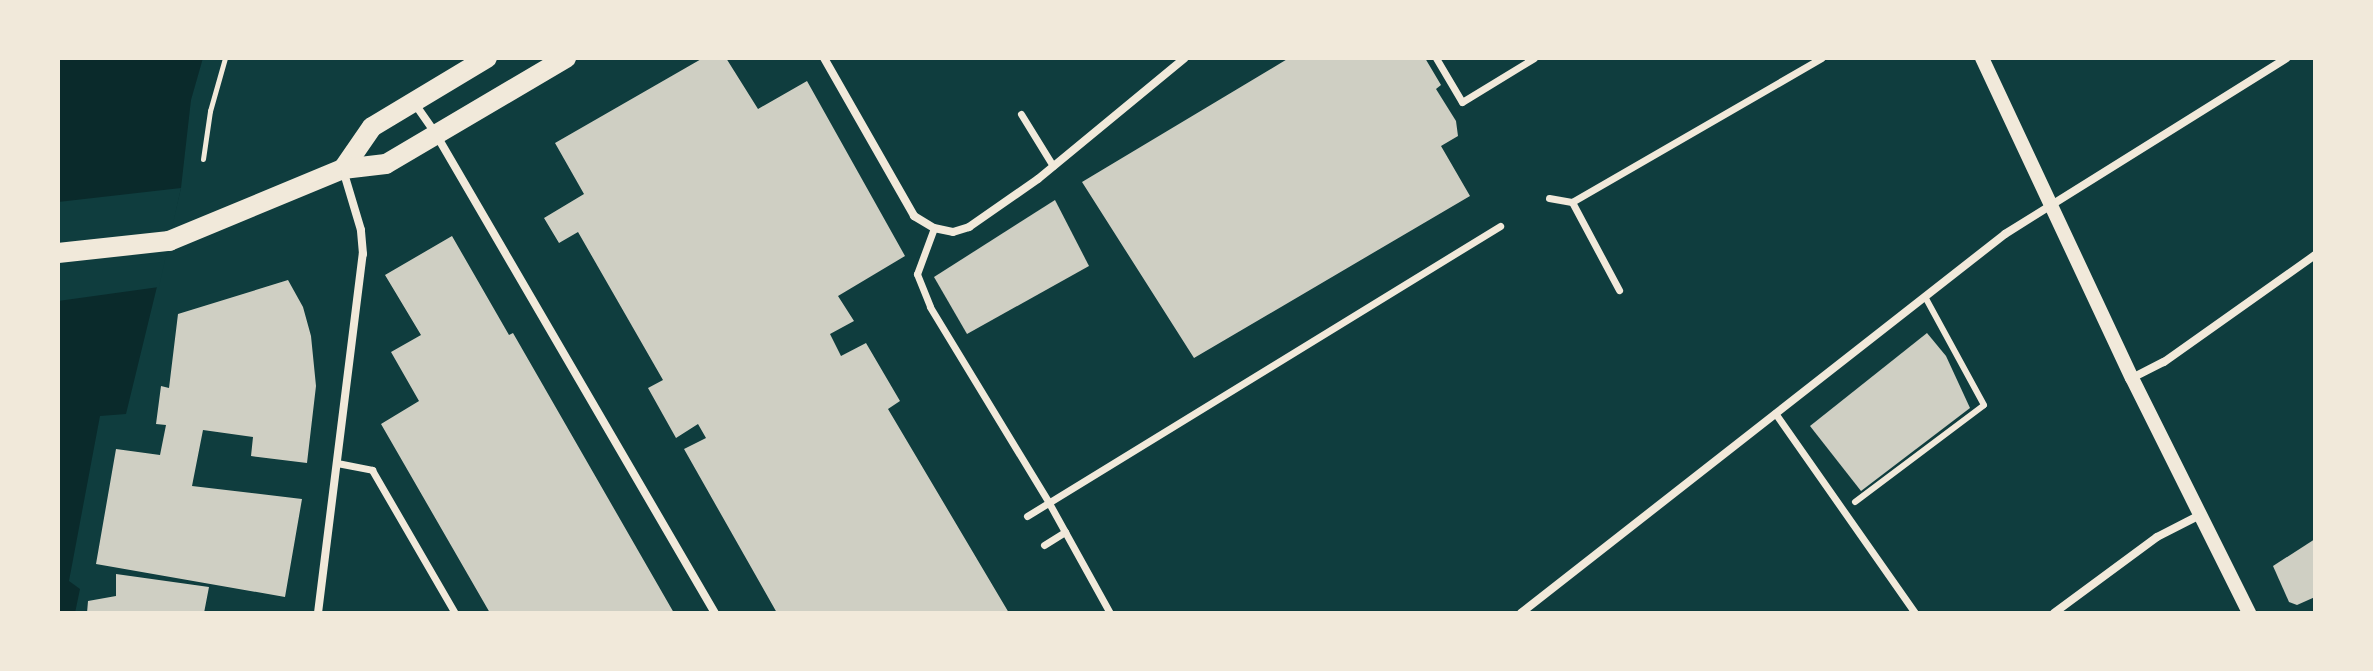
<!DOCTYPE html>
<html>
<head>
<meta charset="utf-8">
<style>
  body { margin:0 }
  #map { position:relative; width:2373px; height:671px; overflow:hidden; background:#0f3d3e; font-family:"Source Sans 3",sans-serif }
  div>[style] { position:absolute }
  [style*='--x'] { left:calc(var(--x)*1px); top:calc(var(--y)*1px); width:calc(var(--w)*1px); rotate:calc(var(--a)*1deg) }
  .water>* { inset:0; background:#0a2a2b }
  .pier>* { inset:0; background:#0f3d3e }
  .building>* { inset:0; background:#cfcfc3 }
  .path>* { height:5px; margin:-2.5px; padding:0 2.5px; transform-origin:2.5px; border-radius:2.5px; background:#f1e9da }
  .service>* { height:6px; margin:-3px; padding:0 3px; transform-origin:3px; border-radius:3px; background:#f1e9da }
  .pedestrian>* { height:7px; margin:-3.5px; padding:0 3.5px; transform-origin:3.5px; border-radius:3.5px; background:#f1e9da }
  .minor>* { height:8px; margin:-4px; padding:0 4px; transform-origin:4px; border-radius:4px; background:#f1e9da }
  .tertiary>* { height:14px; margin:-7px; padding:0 7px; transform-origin:7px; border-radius:7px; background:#f1e9da }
  .primary>* { height:20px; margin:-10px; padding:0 10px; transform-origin:10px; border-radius:10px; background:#f1e9da }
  span { translate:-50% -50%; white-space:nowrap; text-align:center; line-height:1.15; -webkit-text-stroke:7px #f1e9da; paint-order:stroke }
  .frame { position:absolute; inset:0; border:60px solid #f1e9da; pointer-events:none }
</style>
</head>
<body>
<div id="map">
  <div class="water">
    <div style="clip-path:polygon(58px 58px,203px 58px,191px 100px,181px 188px,126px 414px,100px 416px,69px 581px,80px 589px,75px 613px,58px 613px)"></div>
  </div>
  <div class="pier">
    <div style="clip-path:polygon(181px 188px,159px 287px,58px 301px,58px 202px)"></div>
  </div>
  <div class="building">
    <div style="clip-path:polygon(703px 58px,726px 58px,758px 109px,807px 81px,905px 256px,838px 296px,854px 321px,830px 334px,841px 356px,866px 343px,900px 401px,888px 409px,1009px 613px,777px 613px,684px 449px,706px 438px,698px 424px,676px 438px,648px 388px,663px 380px,578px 232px,559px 243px,544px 218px,584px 194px,555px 143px)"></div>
    <div style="clip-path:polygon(1289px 58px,1425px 58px,1441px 85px,1436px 89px,1456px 121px,1458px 136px,1441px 146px,1470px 196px,1194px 358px,1082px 182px)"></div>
    <div style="clip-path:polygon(1055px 200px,1089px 266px,967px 334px,934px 277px)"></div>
    <div style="clip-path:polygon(452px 236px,509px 335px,513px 333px,674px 613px,490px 613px,381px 424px,419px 401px,391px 352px,421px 335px,385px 275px)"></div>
    <div style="clip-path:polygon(288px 280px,303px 307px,311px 336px,316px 386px,307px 463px,251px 456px,253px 437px,203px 430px,192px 486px,302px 499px,285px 597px,96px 564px,116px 449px,160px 455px,166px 425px,156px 424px,161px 386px,169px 388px,178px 314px)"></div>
    <div style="clip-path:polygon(1927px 333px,1946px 356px,1970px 408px,1861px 491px,1810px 426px)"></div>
    <div style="clip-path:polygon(2315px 539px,2315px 597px,2297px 605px,2289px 602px,2273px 566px)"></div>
    <div style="clip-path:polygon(116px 574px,209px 587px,204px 613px,87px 613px,88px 601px,116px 596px)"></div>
  </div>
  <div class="path">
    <div style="--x:203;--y:159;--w:49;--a:-81.7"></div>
    <div style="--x:210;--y:111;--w:55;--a:-74.2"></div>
  </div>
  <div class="service">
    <div style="--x:1855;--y:502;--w:161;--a:-36.9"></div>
    <div style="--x:1984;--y:405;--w:123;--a:-118.6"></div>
  </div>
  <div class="pedestrian">
    <div style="--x:1436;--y:58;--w:51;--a:59.4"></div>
    <div style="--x:1462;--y:102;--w:84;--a:-31.4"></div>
    <div style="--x:1021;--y:114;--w:61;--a:58.4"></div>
    <div style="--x:1549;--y:198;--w:23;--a:10"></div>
    <div style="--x:1572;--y:202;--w:288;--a:-30"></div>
    <div style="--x:1572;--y:202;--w:100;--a:61.9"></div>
    <div style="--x:934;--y:228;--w:49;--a:110.3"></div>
    <div style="--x:917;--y:274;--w:35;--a:68"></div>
    <div style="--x:930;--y:307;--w:229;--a:58.7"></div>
    <div style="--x:1049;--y:503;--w:126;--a:61"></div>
    <div style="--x:1775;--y:413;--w:244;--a:55"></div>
    <div style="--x:337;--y:463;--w:36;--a:11"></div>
    <div style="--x:372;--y:470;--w:165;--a:59.9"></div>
    <div style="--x:1027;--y:516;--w:555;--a:-31.51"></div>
    <div style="--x:1044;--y:545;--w:25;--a:-32"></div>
  </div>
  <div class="minor">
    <div style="--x:824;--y:58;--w:182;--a:60.3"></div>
    <div style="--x:914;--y:216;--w:23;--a:31"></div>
    <div style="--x:934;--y:228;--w:19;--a:12"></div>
    <div style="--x:953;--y:232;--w:17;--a:-17"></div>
    <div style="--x:969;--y:227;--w:84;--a:-34.8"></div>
    <div style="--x:1038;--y:179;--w:190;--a:-39.5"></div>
    <div style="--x:415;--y:104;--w:39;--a:55"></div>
    <div style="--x:437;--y:136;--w:552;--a:59.77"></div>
    <div style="--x:2132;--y:378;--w:36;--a:-27"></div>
    <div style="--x:2164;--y:362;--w:185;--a:-35.3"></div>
    <div style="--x:318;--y:613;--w:362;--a:-82.9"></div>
    <div style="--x:363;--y:254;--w:24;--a:-95"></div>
    <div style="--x:361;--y:230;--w:63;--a:-106.7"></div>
    <div style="--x:1521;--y:613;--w:615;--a:-38.06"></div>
    <div style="--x:2005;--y:234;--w:332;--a:-32"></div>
    <div style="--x:2054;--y:613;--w:128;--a:-36.4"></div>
    <div style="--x:2157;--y:537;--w:48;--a:-27.1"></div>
  </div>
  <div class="tertiary">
    <div style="--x:1982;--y:58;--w:353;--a:64.9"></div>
    <div style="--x:2132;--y:378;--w:263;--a:63.5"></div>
  </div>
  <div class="primary">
    <div style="--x:343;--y:169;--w:51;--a:-55.4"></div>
    <div style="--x:372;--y:127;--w:134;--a:-31"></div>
    <div style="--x:58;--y:253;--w:112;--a:-6.2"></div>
    <div style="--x:169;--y:241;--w:188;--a:-22.5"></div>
    <div style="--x:343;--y:169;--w:43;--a:-6.6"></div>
    <div style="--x:386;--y:164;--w:209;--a:-30.5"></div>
  </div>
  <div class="frame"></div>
</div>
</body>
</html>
